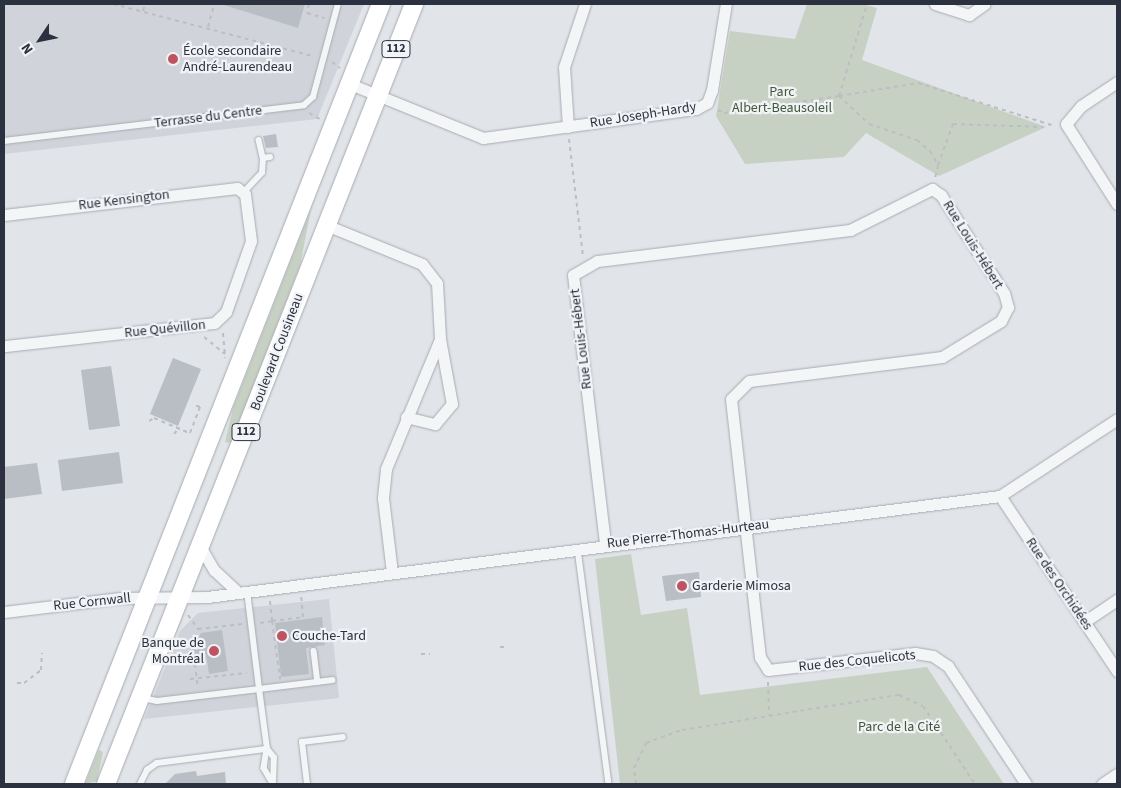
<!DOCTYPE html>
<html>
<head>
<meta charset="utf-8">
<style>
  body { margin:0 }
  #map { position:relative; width:1121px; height:788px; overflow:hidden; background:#e1e4e8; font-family:"Source Sans 3",sans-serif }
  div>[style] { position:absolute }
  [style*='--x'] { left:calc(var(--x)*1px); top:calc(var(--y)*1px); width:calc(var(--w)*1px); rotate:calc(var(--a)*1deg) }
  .built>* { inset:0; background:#d0d3da }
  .green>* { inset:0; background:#c6d1c3 }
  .building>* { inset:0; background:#b9bdc4 }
  .path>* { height:2px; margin-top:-1px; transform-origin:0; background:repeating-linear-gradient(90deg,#bbbec3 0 4px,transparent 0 8px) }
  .roads { filter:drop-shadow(0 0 1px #a7abb2) drop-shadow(0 0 1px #a7abb2) }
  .service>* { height:5.5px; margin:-2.75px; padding:0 2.75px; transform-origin:2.75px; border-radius:2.75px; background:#f3f5f7 }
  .minor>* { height:11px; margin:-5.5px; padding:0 5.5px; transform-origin:5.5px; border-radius:5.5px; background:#f3f5f7 }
  .primary>* { height:18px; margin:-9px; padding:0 9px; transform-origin:9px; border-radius:9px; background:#fff }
  .dots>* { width:14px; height:14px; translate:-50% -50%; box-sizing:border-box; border:2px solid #f1f3f6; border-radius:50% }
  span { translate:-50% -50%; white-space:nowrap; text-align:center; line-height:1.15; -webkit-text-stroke:4.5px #f1f3f6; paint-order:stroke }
  .shield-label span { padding:1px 4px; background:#f1f3f6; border:1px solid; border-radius:4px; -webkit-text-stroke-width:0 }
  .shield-label { font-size:12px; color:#2b313e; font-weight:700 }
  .poi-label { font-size:14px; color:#2b313e }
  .left { translate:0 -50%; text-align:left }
  .right { translate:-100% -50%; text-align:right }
  .park-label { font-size:14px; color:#3f583a }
  .street-label { font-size:14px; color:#2b313e }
  .frame { position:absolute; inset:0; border:5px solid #2b313e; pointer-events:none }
  .north { position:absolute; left:15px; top:15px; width:50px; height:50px; -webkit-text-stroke:4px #f1f3f6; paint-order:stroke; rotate:236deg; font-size:14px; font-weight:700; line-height:20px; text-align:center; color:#2b313e }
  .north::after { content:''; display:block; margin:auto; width:18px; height:22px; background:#2b313e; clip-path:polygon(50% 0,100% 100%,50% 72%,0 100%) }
</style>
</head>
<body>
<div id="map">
  <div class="built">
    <div style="clip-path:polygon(4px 4px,364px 4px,317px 119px,4px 154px)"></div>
    <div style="clip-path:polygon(329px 599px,339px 698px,144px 719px,180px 631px,198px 613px)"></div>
  </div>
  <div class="green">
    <div style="clip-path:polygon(807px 4px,862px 4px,877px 8px,862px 60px,1046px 127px,939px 176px,866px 133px,844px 157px,745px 164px,716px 116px,730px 31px,795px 39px)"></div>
    <div style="clip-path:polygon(311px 209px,300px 266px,231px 443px,225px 442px,233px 408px)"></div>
    <div style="clip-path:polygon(631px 554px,641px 615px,687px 608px,700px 695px,927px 667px,1004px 784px,620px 784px,595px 559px)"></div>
    <div style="clip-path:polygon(99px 750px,103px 752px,97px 781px,85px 784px)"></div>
  </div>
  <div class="building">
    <div style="clip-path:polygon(221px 4px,305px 4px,298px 28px)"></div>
    <div style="clip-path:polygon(276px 134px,278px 147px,266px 148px,263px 136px)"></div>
    <div style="clip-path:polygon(173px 358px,201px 369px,178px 426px,150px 414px)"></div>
    <div style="clip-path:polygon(111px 366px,120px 426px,89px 430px,81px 370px)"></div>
    <div style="clip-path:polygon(119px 452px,123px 483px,62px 491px,58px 460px)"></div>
    <div style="clip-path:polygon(37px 463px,42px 494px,4px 499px,4px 467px)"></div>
    <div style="clip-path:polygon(699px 572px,701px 597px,666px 601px,662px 576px)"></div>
    <div style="clip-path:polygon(322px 617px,325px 645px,306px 648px,309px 674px,281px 677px,275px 623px)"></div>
    <div style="clip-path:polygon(222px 630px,228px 671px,209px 674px,206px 654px,191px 656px,201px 633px)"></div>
    <div style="clip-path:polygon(196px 771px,197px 776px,225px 772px,226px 784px,165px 784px,175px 774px)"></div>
  </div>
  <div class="path">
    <div style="--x:113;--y:4;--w:206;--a:14.6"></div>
    <div style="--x:309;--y:4;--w:9;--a:103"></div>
    <div style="--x:307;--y:13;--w:18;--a:16"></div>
    <div style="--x:143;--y:11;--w:7;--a:-74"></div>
    <div style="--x:208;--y:27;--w:23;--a:-75"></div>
    <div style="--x:332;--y:62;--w:10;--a:37"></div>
    <div style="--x:839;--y:96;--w:80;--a:-9.3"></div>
    <div style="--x:918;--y:83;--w:143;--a:17.5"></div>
    <div style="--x:839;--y:96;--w:41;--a:43"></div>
    <div style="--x:869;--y:124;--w:51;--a:18.4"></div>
    <div style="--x:917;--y:140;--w:17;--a:40"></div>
    <div style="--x:930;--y:151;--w:16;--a:60"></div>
    <div style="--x:938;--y:165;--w:13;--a:103"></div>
    <div style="--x:718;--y:110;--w:7;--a:27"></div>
    <div style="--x:724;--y:113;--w:116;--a:-8.4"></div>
    <div style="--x:839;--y:96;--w:96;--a:-73.1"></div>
    <div style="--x:309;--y:113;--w:13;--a:29"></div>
    <div style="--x:569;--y:139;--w:118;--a:83.2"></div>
    <div style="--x:938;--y:165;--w:44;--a:-69.9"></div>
    <div style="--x:953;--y:124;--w:90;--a:1.9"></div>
    <div style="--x:223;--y:333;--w:25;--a:85"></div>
    <div style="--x:204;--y:337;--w:27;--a:39"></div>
    <div style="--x:149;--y:421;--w:6;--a:-31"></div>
    <div style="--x:154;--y:418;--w:39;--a:23"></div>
    <div style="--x:190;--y:433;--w:28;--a:-69"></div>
    <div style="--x:200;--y:407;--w:6;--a:-162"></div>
    <div style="--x:174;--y:434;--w:8;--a:-50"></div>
    <div style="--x:270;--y:601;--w:20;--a:84"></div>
    <div style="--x:272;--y:621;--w:31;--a:-7"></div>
    <div style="--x:303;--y:617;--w:21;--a:-95"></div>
    <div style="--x:188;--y:615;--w:17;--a:54"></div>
    <div style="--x:198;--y:629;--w:45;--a:-6.3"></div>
    <div style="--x:260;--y:623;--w:12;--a:-9"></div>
    <div style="--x:272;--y:621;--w:59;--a:82.1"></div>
    <div style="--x:500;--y:647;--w:7;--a:0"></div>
    <div style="--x:192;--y:653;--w:25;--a:-76"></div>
    <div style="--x:421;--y:654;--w:9;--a:0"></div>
    <div style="--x:194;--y:656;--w:32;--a:83"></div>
    <div style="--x:190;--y:679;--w:57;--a:-6"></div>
    <div style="--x:768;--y:682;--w:33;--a:88"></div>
    <div style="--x:17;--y:683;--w:7;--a:0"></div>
    <div style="--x:24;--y:683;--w:21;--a:-37"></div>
    <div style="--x:41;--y:670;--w:17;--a:-87"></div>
    <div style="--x:636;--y:784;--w:16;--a:-97"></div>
    <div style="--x:634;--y:768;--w:28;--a:-64"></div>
    <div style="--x:646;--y:743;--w:38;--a:-20"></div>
    <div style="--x:682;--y:730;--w:220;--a:-9.2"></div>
    <div style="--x:899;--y:695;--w:26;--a:25"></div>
    <div style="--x:923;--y:706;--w:94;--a:56.3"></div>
  </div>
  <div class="roads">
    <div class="service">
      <div style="--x:259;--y:140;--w:18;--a:77"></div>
      <div style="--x:4;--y:141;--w:302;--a:-6.8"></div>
      <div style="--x:304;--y:105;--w:12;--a:-42"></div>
      <div style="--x:313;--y:97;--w:96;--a:-75"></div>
      <div style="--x:244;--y:192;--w:26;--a:-47"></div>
      <div style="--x:262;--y:173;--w:15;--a:-86"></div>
      <div style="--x:263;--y:158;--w:7;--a:-8"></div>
      <div style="--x:578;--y:549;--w:237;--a:82.5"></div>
      <div style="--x:314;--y:651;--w:31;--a:83"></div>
      <div style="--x:143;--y:698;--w:14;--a:12"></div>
      <div style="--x:157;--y:701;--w:103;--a:-6.7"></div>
      <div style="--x:259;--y:689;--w:99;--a:-97"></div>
      <div style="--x:267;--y:749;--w:19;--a:99"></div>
      <div style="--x:264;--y:768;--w:16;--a:60"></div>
      <div style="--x:140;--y:784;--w:16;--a:-63"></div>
      <div style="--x:147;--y:770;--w:12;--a:-35"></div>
      <div style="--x:157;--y:763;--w:111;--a:-7.3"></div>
      <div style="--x:273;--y:784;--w:26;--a:-88"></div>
      <div style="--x:274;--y:758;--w:11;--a:-128"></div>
      <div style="--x:267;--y:749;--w:61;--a:-97.6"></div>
      <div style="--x:259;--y:689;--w:74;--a:-7"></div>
      <div style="--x:307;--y:784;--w:42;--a:-96.8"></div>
      <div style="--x:302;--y:742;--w:41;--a:-7"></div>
    </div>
    <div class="minor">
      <div style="--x:935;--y:4;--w:36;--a:18"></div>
      <div style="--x:969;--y:15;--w:19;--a:-35"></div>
      <div style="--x:1117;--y:82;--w:43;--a:146.3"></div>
      <div style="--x:1081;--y:106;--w:23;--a:130"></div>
      <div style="--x:1066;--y:124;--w:95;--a:57.5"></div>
      <div style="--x:350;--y:84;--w:144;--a:22.1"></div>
      <div style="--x:483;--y:138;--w:215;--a:-7.8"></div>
      <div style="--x:696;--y:109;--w:13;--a:-29"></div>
      <div style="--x:707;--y:103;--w:14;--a:-69"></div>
      <div style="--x:712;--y:90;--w:87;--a:-80.8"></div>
      <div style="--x:568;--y:127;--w:60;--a:-93.8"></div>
      <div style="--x:564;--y:67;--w:66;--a:-71.6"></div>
      <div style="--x:4;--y:215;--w:235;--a:-6.6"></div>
      <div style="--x:237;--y:188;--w:10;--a:37"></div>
      <div style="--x:245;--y:194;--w:47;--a:82.7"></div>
      <div style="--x:251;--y:241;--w:75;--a:109.4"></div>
      <div style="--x:226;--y:312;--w:16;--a:137"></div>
      <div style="--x:214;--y:323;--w:211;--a:173.7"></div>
      <div style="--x:326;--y:225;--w:104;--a:22.1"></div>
      <div style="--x:422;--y:264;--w:24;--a:52"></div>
      <div style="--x:437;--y:283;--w:56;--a:86.9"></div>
      <div style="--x:440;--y:339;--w:141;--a:112.6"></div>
      <div style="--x:386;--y:469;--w:29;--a:96"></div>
      <div style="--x:383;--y:498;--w:75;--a:83.1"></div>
      <div style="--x:406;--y:417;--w:30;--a:14"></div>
      <div style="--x:435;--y:424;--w:26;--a:-50"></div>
      <div style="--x:452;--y:404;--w:66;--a:-100.5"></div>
      <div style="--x:1000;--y:496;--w:211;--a:56.2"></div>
      <div style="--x:605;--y:543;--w:270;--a:-96.8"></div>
      <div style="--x:573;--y:275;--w:28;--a:-30"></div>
      <div style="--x:597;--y:261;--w:255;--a:-7"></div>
      <div style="--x:850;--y:230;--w:92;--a:-26.6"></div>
      <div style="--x:932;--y:189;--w:11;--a:34"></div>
      <div style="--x:941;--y:195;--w:117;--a:57.3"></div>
      <div style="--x:1004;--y:293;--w:15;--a:74"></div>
      <div style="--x:1008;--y:307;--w:16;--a:117"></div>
      <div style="--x:1001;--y:321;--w:69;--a:148.6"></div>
      <div style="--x:942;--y:357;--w:194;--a:172.9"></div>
      <div style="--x:749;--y:381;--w:25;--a:135"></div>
      <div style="--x:731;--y:399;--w:260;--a:83.6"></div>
      <div style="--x:760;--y:657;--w:15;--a:58"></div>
      <div style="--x:768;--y:670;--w:148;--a:-6.6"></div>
      <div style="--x:915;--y:653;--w:18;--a:9"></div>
      <div style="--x:933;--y:656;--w:18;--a:34"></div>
      <div style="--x:948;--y:666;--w:141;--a:56.5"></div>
      <div style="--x:200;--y:546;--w:28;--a:60"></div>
      <div style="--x:214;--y:570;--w:33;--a:43"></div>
      <div style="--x:4;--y:612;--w:117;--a:-6.9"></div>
      <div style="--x:120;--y:598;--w:87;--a:-0.7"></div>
      <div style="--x:207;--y:597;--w:799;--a:-7.26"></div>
      <div style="--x:1000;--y:496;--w:140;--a:-33.3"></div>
      <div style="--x:1084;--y:622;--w:40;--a:-34"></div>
      <div style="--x:1102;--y:784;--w:18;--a:-34"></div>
    </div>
    <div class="primary">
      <div style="--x:74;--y:784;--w:838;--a:-68.52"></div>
      <div style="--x:106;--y:784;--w:839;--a:-68.45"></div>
    </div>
  </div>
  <div class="dots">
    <div style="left:173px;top:59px;background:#bf5461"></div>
    <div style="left:682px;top:586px;background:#bf5461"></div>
    <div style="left:282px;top:636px;background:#bf5461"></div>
    <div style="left:214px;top:651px;background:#bf5461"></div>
  </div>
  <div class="shield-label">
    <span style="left:396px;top:49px">112</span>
    <span style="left:246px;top:432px">112</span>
  </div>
  <div class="poi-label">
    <span class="left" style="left:183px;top:59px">École secondaire<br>André-Laurendeau</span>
    <span class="left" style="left:692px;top:586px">Garderie Mimosa</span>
    <span class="left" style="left:292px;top:636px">Couche-Tard</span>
    <span class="right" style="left:204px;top:651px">Banque de<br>Montréal</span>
  </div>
  <div class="park-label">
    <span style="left:782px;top:100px">Parc<br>Albert-Beausoleil</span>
    <span style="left:899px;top:727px">Parc de la Cité</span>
  </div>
  <div class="street-label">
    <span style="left:643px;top:115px;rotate:-9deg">Rue Joseph-Hardy</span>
    <span style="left:208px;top:117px;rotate:-7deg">Terrasse du Centre</span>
    <span style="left:124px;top:200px;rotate:-7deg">Rue Kensington</span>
    <span style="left:973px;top:245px;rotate:58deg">Rue Louis-Hébert</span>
    <span style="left:165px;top:329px;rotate:-6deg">Rue Quévillon</span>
    <span style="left:581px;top:339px;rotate:-97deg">Rue Louis-Hébert</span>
    <span style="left:277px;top:352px;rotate:-69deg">Boulevard Cousineau</span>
    <span style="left:688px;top:534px;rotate:-7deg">Rue Pierre-Thomas-Hurteau</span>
    <span style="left:1059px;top:584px;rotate:56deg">Rue des Orchidées</span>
    <span style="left:92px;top:602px;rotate:-6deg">Rue Cornwall</span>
    <span style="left:857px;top:661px;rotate:-6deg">Rue des Coquelicots</span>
  </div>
  <div class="frame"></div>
  <div class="north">N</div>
</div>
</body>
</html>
